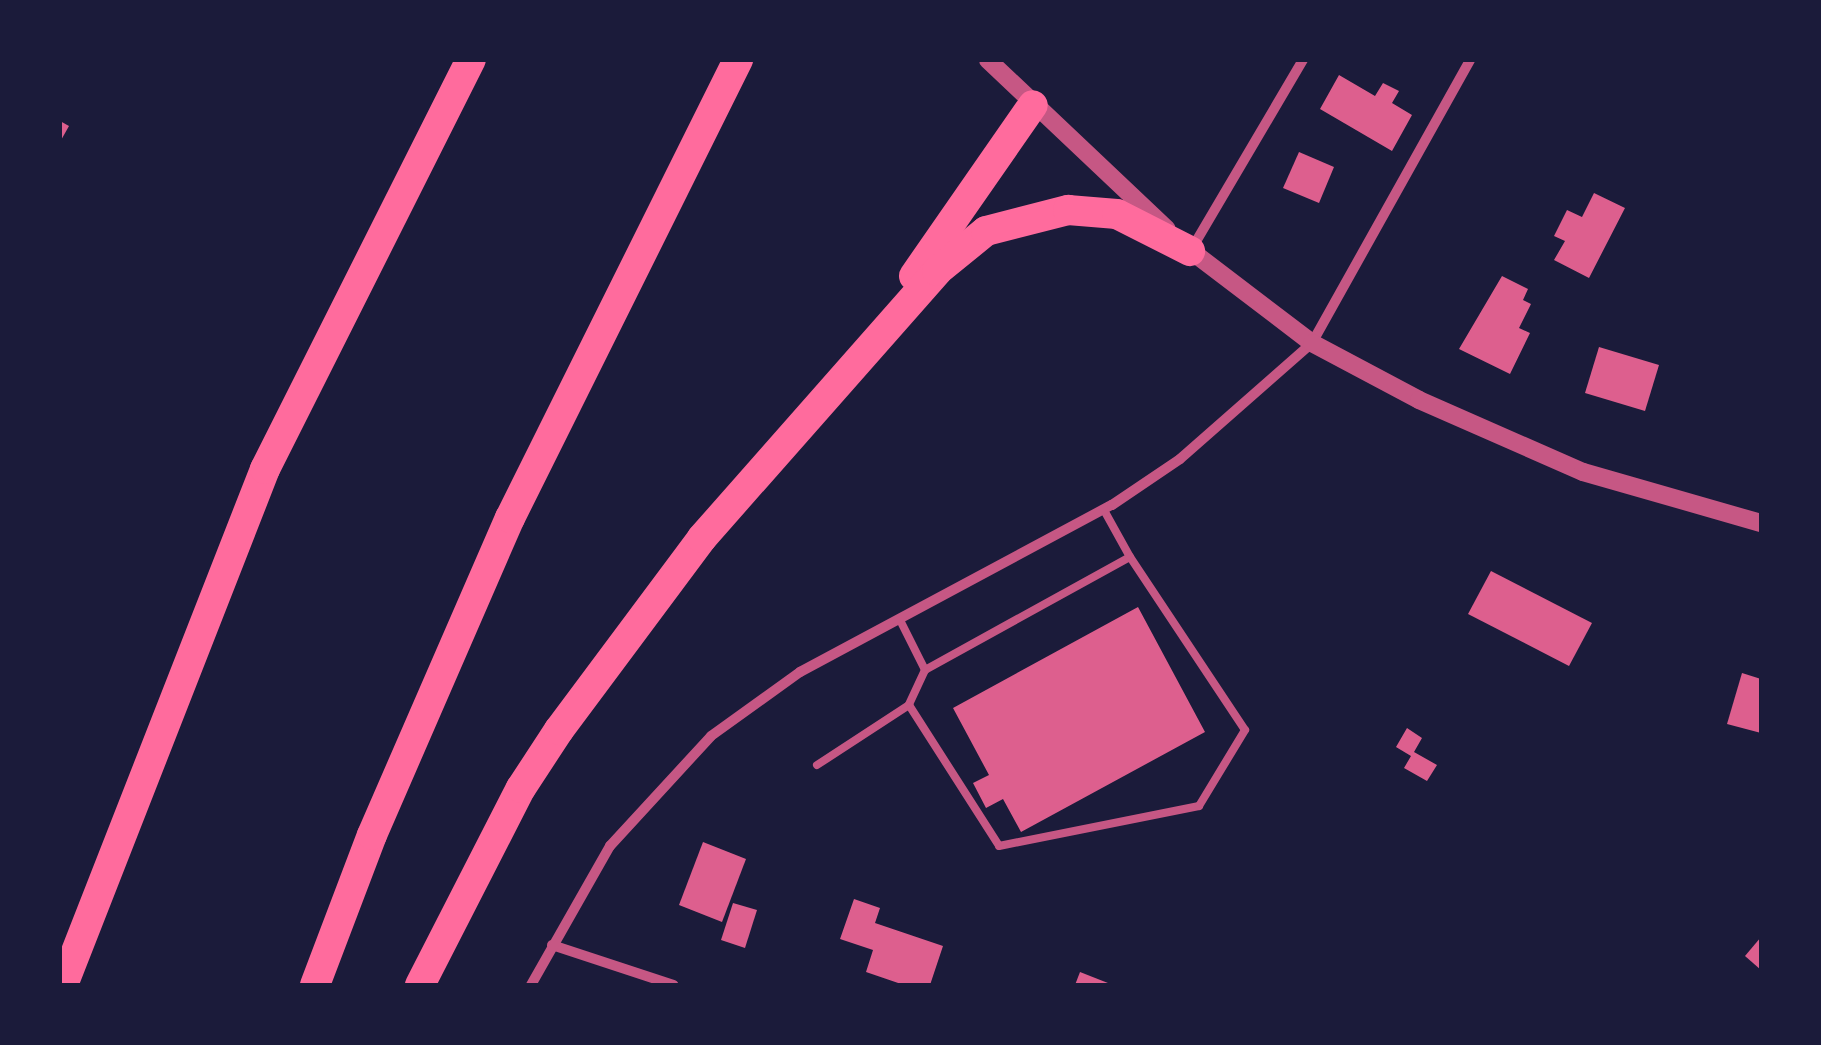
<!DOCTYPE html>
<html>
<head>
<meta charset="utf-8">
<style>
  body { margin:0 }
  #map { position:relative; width:1821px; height:1045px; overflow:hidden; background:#1b1b3a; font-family:"Golos Text",sans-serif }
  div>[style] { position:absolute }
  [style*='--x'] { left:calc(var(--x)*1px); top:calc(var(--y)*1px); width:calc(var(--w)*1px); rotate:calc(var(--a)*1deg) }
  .building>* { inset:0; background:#dd5f8e }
  .service>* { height:8px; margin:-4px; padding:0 4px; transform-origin:4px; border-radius:4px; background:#c65784 }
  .minor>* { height:10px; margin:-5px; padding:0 5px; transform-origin:5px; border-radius:5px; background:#c65784 }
  .tertiary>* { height:18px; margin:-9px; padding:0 9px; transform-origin:9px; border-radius:9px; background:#c65784 }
  .motorway>* { height:30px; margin:-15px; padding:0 15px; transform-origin:15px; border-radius:15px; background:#ff6b9d }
  span { translate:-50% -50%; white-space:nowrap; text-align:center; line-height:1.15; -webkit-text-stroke:8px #1b1b3a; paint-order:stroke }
  .frame { position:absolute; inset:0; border:62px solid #1b1b3a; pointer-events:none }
</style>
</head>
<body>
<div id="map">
  <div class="building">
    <div style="clip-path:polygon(1339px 75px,1375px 96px,1383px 83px,1399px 91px,1392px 103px,1412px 115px,1392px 151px,1320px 109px)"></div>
    <div style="clip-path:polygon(60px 121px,69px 126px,60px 142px)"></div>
    <div style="clip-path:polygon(1299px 152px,1334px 167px,1319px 203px,1283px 188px)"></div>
    <div style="clip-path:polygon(1594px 193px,1625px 208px,1589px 278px,1554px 260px,1565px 241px,1554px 236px,1567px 210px,1582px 217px)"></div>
    <div style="clip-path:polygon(1502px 276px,1528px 289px,1523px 300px,1531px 304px,1519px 328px,1530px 333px,1510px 374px,1459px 349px)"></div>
    <div style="clip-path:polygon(1599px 347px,1659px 365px,1645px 411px,1585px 393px)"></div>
    <div style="clip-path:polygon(1491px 571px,1592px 623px,1569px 666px,1468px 614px)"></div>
    <div style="clip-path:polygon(1138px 607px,1205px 732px,1021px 832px,1003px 799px,986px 808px,973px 783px,989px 775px,953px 708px)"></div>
    <div style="clip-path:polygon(1742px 673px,1761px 679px,1761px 733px,1727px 724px)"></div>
    <div style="clip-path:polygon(1407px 728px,1422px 738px,1414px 752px,1437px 765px,1427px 781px,1404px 768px,1411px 756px,1396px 747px)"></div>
    <div style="clip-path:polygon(703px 842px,746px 859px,722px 922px,679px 905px)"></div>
    <div style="clip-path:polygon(854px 899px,880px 908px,875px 923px,943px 946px,930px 985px,904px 985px,866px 972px,873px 950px,840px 939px)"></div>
    <div style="clip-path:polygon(733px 903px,757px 910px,745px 948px,721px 940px)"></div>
    <div style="clip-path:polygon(1761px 937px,1761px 970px,1745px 956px)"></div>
    <div style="clip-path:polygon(1080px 972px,1113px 985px,1075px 985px)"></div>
  </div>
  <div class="service">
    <div style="--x:900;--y:620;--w:56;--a:63.4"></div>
    <div style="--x:925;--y:670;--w:234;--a:-28.9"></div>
    <div style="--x:1130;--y:557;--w:54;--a:-119"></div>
    <div style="--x:925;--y:670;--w:38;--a:115"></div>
    <div style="--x:909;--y:705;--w:167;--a:57.4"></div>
    <div style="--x:999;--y:846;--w:204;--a:-11.3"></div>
    <div style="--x:1199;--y:806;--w:89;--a:-58.8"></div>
    <div style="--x:1245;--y:730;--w:208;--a:-123.6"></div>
    <div style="--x:817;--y:765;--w:110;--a:-33.1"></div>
  </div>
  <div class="minor">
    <div style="--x:1191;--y:250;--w:221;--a:-59.5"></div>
    <div style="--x:552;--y:945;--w:128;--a:18.2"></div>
    <div style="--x:531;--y:985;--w:160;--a:-60.4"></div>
    <div style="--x:610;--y:846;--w:149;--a:-47.4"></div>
    <div style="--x:711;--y:736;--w:110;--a:-35.7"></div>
    <div style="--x:800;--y:672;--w:354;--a:-28.2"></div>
    <div style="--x:1112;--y:505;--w:82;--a:-34.1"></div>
    <div style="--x:1180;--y:459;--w:176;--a:-41.3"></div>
    <div style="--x:1312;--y:343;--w:324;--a:-60.8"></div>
  </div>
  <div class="tertiary">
    <div style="--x:988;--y:60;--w:246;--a:43.4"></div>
    <div style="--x:1186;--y:247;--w:158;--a:37.3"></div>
    <div style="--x:1312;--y:343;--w:121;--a:28"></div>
    <div style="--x:1419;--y:400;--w:179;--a:23.7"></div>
    <div style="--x:1583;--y:472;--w:185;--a:16"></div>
  </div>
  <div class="motorway">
    <div style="--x:914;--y:276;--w:208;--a:-55.2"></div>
    <div style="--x:63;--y:985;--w:554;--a:-68.62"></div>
    <div style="--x:265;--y:469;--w:458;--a:-63.3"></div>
    <div style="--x:315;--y:985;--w:160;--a:-69.2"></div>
    <div style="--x:372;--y:835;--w:346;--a:-66.5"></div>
    <div style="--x:510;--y:518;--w:512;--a:-63.54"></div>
    <div style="--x:420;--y:985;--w:221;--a:-62.9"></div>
    <div style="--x:521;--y:788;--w:69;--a:-56.8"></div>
    <div style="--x:559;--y:730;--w:239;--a:-53.3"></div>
    <div style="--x:702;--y:538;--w:356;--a:-48.6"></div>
    <div style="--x:937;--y:271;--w:63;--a:-39.2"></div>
    <div style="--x:986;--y:231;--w:85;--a:-14.4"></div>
    <div style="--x:1068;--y:210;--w:49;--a:4.7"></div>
    <div style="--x:1117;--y:214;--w:82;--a:26.9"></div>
  </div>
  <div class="frame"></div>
</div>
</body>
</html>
